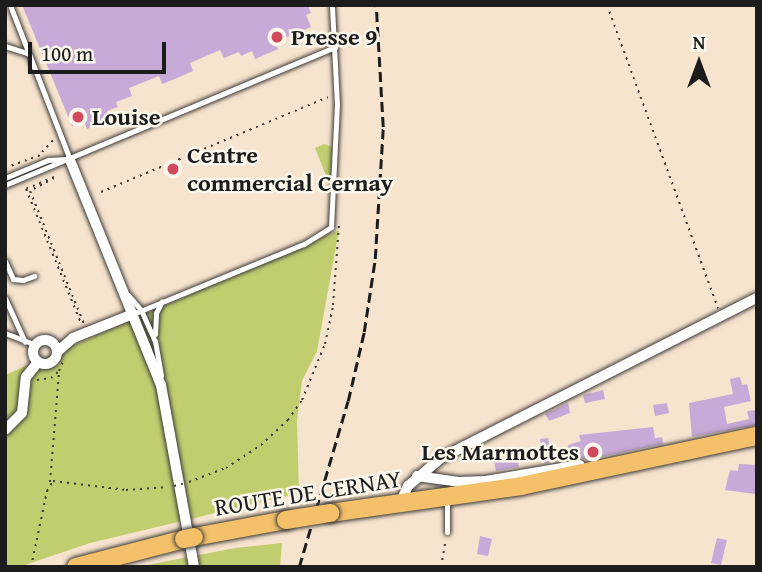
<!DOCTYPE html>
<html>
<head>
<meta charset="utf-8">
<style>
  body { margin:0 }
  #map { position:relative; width:762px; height:572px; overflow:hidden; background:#f7e4ce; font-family:"Gentium Book Plus",serif }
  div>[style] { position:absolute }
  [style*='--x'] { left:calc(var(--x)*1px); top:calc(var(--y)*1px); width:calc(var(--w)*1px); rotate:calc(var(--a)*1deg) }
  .green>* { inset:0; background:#c1ce70 }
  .building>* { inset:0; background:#c7aad7 }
  .path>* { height:2px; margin-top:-1px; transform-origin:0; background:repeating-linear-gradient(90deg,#3d3a37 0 2px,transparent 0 7px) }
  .roads { filter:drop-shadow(0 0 2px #3d3a37) drop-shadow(0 0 2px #3d3a37) }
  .service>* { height:5px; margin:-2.5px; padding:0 2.5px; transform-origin:2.5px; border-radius:2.5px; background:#fff }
  .minor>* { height:10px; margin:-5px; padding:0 5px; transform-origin:5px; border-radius:5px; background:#fff }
  .minor>.ring { margin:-5px; padding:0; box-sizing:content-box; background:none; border:10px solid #fff; border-radius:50% }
  .primary>* { height:18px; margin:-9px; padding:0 9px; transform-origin:9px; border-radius:9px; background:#f4c16a }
  .rail>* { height:2.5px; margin-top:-1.25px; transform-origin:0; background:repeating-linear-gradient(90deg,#1c1c1c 0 10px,transparent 0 15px) }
  .path-bridge>* { height:2px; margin-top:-1px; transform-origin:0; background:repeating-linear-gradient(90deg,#3d3a37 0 2px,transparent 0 7px) }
  .bridges { filter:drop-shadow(0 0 2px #3d3a37) drop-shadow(0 0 2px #3d3a37) }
  .primary-bridge>* { height:18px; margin:-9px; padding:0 9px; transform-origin:9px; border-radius:9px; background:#f4c16a }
  .dots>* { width:19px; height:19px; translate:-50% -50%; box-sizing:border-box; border:4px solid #fbf7ec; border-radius:50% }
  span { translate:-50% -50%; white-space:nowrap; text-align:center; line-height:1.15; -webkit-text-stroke:5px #fbf7ec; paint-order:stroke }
  .poi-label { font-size:24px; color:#1c1c1c; font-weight:700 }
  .left { translate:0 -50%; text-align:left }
  .right { translate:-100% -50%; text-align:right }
  .street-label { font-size:24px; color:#1c1c1c }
  .frame { position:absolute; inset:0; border:7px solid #1c1c1c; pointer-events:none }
  .north { position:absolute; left:664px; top:28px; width:70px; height:70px; -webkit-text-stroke:5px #fbf7ec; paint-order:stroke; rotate:0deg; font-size:19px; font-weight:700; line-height:28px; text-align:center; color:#1c1c1c }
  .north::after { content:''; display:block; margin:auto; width:24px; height:32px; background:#1c1c1c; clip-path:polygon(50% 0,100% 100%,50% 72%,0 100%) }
  .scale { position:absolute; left:28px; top:42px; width:138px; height:32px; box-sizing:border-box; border:4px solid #1c1c1c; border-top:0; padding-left:9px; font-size:21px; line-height:24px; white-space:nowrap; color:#1c1c1c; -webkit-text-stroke:5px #fbf7ec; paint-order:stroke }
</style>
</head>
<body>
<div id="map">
  <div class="green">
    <div style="clip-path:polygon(324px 144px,332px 147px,331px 190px,327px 191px,324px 189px,330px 186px,315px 148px)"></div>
    <div style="clip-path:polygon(339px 230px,317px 351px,302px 381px,297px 421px,299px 493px,90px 543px,19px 567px,5px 567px,5px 375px)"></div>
    <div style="clip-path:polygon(282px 543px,280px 567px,137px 567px,235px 548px)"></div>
  </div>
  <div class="building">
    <div style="clip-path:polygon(22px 5px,308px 5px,311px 13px,306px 15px,311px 27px,275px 42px,278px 49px,255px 59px,252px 51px,241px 56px,239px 52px,224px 58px,220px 50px,190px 63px,193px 71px,175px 79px,162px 84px,159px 76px,129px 88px,132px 96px,116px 102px,118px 107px,107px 111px,110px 119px,87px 129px,84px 121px,72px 126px)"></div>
    <div style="clip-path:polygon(740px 377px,742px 385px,747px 384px,751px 401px,724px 407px,727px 424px,749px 419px,747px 411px,757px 410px,757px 425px,692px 437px,689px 403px,733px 394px,730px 379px)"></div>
    <div style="clip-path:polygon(603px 390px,605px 399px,585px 403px,583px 395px)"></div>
    <div style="clip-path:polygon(568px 403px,570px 413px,549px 421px,545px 414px)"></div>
    <div style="clip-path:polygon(667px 403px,669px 413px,655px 416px,653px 405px)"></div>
    <div style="clip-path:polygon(653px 427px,655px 438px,662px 437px,663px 444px,586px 460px,579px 457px,544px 463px,540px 439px,548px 438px,551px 454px,569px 451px,568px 445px,581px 441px,579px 435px)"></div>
    <div style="clip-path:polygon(517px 457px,519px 467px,496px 471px,494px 462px,506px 459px,507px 463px,508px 458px)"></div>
    <div style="clip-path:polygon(739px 464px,757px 465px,755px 494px,725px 490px,730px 470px,738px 471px)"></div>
    <div style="clip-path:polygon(480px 536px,492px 539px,488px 556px,477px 554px)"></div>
    <div style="clip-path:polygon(717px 538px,727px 540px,721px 565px,711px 563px)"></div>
  </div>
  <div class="path">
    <div style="--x:607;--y:5;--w:323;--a:69.9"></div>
    <div style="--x:42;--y:152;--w:18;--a:-47"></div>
    <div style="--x:5;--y:168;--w:40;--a:-20.2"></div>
    <div style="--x:54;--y:177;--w:30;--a:157"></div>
    <div style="--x:26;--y:189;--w:145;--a:67.7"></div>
    <div style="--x:54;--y:178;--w:27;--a:152"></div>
    <div style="--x:30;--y:191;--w:144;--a:67.9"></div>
    <div style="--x:101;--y:192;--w:246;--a:-22.7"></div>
    <div style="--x:37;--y:380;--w:14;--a:-8"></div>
    <div style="--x:51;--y:378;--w:11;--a:-41"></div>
    <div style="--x:59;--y:371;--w:11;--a:-68"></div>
    <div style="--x:50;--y:482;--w:110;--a:-85.3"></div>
    <div style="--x:189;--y:482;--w:40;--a:-21"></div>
    <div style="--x:226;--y:468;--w:42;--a:-33.3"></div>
    <div style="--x:261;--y:445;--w:37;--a:-43"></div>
    <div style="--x:288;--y:420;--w:24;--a:-55"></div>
    <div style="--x:302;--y:400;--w:61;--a:-67.7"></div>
    <div style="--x:325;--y:344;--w:40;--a:-78"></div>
    <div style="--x:333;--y:305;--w:80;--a:-85.7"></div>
    <div style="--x:31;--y:567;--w:78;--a:-78.1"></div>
    <div style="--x:47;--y:491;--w:12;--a:-59"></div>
    <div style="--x:53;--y:481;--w:74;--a:7"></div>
    <div style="--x:126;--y:490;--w:42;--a:-4.1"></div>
    <div style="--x:441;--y:567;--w:27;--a:-80"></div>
  </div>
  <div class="roads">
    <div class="service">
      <div style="--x:10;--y:5;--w:166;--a:68.8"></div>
      <div style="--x:5;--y:46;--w:25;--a:18"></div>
      <div style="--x:5;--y:178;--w:47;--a:-22.7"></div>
      <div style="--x:48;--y:160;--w:19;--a:-3"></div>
      <div style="--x:5;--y:185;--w:358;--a:-22.7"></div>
      <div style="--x:5;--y:261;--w:20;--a:66"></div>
      <div style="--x:13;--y:279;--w:10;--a:6"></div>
      <div style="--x:23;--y:280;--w:12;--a:-20"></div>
      <div style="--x:128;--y:295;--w:20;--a:49"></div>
      <div style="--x:141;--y:310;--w:34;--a:66"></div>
      <div style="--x:155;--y:341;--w:35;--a:80"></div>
      <div style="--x:5;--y:298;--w:48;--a:65.6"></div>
      <div style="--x:133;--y:314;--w:185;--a:-22.3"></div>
      <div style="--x:304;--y:244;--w:32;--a:-32"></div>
      <div style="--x:331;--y:227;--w:122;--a:-87.2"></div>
      <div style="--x:337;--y:105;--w:100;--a:-92.9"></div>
      <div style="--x:5;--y:333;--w:33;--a:21"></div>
      <div style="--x:155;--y:334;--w:21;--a:-87"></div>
      <div style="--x:156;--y:313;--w:13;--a:-63"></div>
      <div style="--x:447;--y:532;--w:32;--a:-90"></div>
    </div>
    <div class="minor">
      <div style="--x:70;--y:160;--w:243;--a:68"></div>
      <div style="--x:161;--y:385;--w:185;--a:79.7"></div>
      <div class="ring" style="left:33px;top:340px;width:14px;height:14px"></div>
      <div style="--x:57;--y:352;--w:21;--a:-41"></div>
      <div style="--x:73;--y:338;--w:65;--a:-21.8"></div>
      <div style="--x:5;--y:430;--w:24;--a:-45"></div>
      <div style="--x:22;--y:413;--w:36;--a:-84"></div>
      <div style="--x:26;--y:377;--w:19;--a:-51"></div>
      <div style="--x:417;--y:476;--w:42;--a:8.1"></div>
      <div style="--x:459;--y:482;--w:27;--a:-2"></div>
      <div style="--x:486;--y:481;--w:95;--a:-9.7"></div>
      <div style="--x:400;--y:503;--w:19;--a:-65"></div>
      <div style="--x:408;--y:486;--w:43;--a:-40.3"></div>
      <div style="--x:441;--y:458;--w:354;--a:-26.9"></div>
    </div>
    <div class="primary">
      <div style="--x:330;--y:513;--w:193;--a:-8"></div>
      <div style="--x:521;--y:486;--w:241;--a:-12"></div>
      <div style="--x:194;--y:537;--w:94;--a:-10.5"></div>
      <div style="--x:76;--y:567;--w:112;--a:-14.5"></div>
    </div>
  </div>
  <div class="rail">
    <div style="--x:299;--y:567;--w:173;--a:-73.6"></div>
    <div style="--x:348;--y:401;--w:71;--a:-76.9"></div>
    <div style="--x:364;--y:332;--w:74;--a:-81.4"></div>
    <div style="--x:375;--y:259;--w:132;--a:-86.5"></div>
    <div style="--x:383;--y:127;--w:122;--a:-93.3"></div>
  </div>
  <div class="path-bridge">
    <div style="--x:174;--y:486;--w:11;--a:-15"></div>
  </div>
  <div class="bridges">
    <div class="primary-bridge">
      <div style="--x:286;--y:520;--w:45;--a:-9"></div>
      <div style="--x:184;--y:539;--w:10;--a:-11"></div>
    </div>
  </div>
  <div class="dots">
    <div style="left:277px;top:37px;background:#d1495b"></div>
    <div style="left:78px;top:117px;background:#d1495b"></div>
    <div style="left:173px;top:169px;background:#d1495b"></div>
    <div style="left:593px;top:452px;background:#d1495b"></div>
  </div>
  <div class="poi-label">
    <span class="left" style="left:291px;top:37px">Presse 9</span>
    <span class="left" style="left:92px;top:117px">Louise</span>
    <span class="left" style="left:187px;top:169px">Centre<br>commercial Cernay</span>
    <span class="right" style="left:579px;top:452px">Les Marmottes</span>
  </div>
  <div class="street-label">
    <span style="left:308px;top:493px;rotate:-9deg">ROUTE DE CERNAY</span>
  </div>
  <div class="frame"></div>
  <div class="north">N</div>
  <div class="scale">100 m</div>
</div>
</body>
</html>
